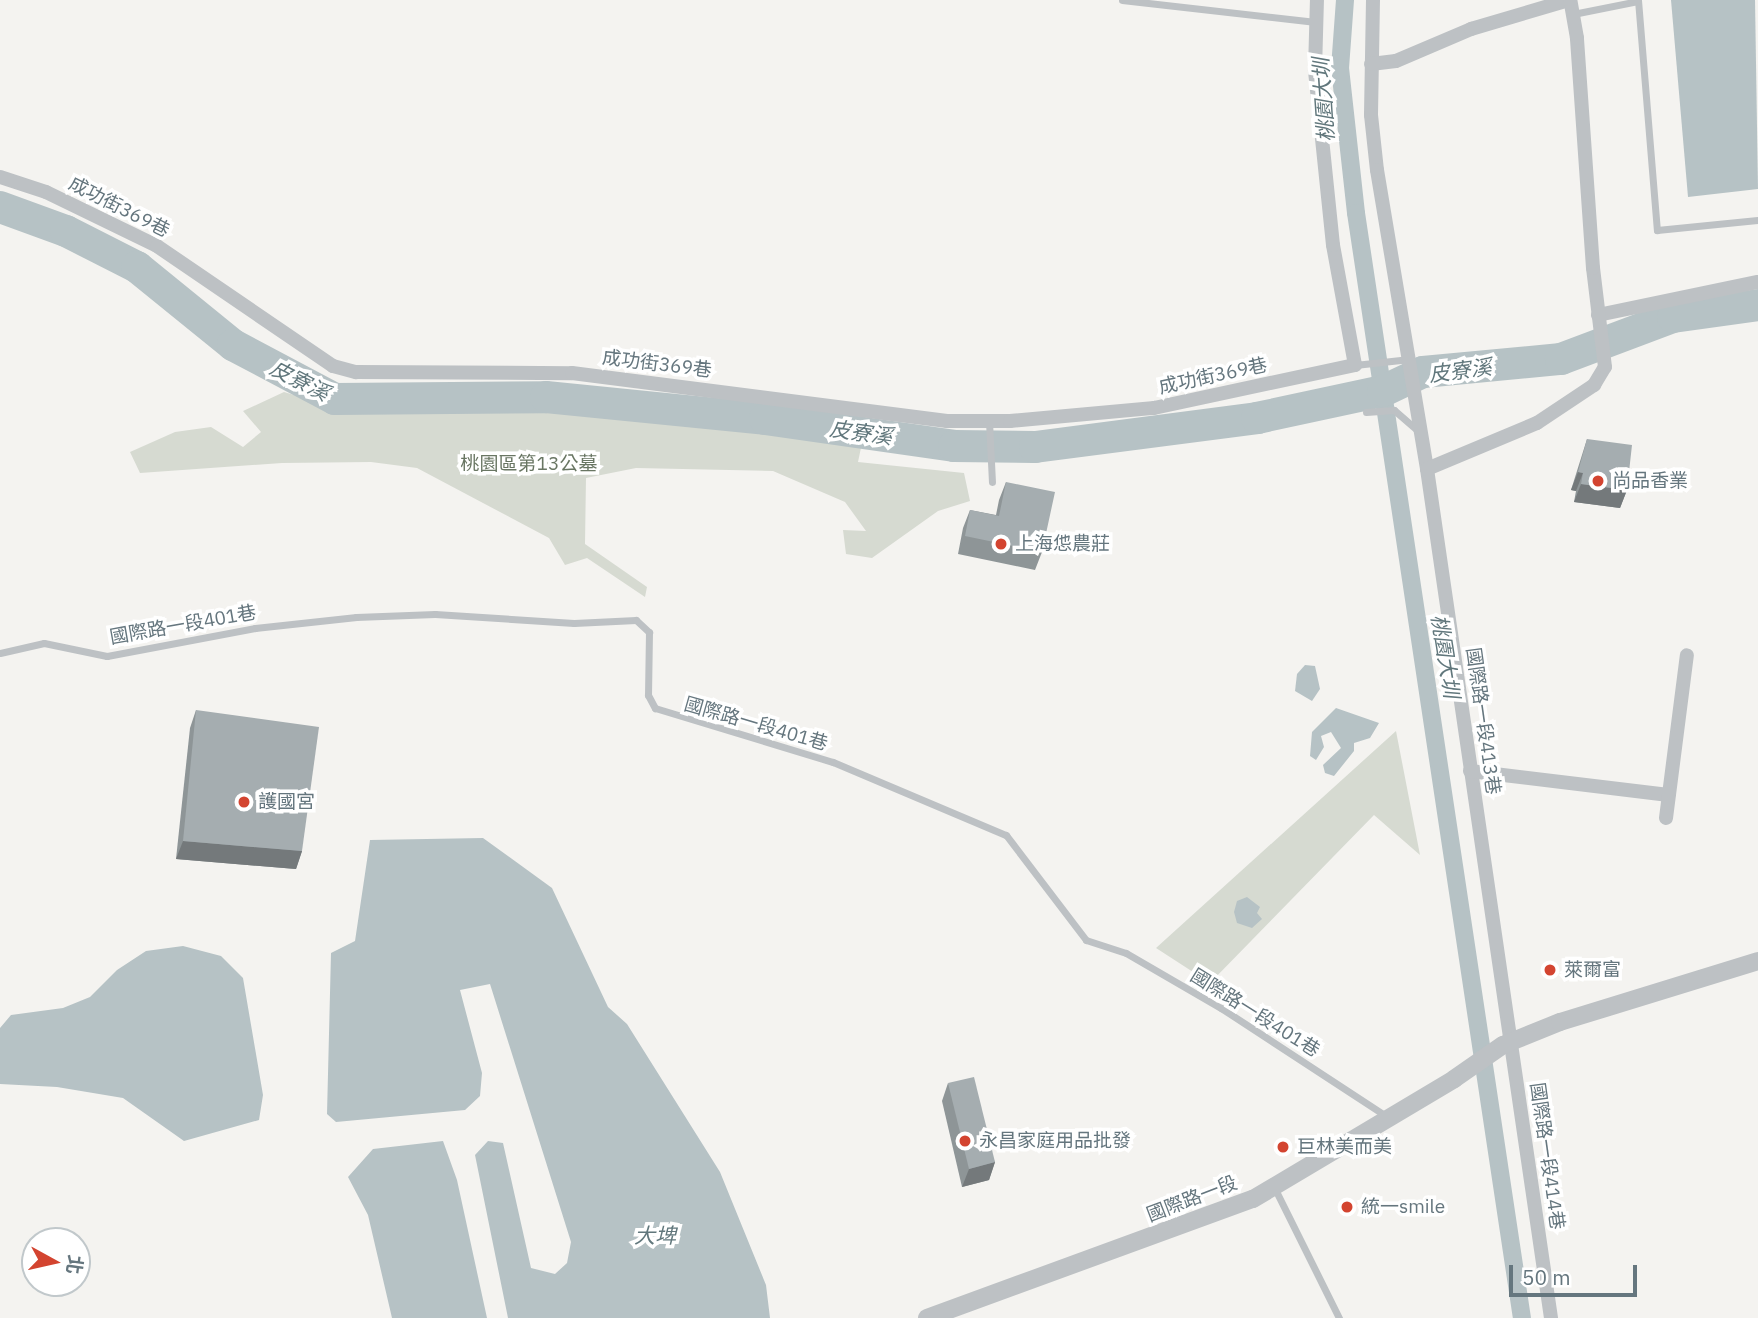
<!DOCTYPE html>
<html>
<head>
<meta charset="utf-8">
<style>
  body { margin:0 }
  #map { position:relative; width:1758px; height:1318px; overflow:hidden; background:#f4f3f0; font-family:"IBM Plex Sans","Noto Sans TC",sans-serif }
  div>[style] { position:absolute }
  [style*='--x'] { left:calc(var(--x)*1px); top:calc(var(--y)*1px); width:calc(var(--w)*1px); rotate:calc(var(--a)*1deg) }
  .green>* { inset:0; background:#d6dad1 }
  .water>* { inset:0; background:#b6c2c5 }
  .canal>* { height:18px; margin:-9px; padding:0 9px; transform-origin:9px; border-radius:9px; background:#b6c2c5 }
  .river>* { height:32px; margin:-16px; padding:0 16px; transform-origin:16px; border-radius:16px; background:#b6c2c5 }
  .service>* { height:7px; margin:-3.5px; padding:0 3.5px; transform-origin:3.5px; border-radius:3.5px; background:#bdc1c4 }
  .minor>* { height:14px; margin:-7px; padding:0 7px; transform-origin:7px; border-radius:7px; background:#bdc1c4 }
  .tertiary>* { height:18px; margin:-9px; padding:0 9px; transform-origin:9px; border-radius:9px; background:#bdc1c4 }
  .wall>* { inset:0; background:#8e9597 }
  .shaded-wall>* { inset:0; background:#74797b }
  .building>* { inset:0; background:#a5adb0 }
  .dots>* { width:19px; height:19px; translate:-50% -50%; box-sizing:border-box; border:4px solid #fff; border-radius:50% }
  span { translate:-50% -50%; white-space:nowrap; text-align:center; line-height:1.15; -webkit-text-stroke:7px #fff; paint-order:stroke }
  .street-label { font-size:19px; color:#65767e }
  .park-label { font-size:19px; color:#697663 }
  .poi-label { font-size:19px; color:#65767e }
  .left { translate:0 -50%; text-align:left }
  .water-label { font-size:21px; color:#61777c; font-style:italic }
  .north { position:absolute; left:21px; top:1227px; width:70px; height:70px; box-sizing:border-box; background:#fff; border:2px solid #c1c8cb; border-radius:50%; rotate:98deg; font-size:19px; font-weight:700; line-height:28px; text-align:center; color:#65767e }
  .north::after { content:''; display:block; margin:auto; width:24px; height:32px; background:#d34430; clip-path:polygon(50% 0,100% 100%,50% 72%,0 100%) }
  .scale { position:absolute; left:1509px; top:1265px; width:128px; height:32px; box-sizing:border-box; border:4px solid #65767e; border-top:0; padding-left:9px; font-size:21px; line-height:24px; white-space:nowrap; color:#65767e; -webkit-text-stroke:5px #fff; paint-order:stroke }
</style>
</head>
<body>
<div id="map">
  <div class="green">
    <div style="clip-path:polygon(284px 392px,338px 408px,548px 405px,827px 436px,862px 443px,858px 462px,964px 473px,970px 501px,938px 511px,872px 558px,846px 554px,843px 530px,866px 531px,845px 502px,773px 471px,636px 468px,586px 478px,585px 544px,647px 587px,645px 597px,587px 558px,565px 565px,549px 538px,417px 468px,371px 462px,282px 463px,140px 473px,130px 452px,175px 432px,211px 427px,243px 447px,261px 432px,243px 411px)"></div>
    <div style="clip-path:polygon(1396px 731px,1420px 855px,1374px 815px,1210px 983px,1156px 948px)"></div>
  </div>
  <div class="water">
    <div style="clip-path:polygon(1671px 0,1755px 0,1758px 189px,1688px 197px)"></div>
    <div style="clip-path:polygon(1305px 665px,1315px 666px,1320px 689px,1312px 701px,1295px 691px,1297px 674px)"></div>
    <div style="clip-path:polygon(1336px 708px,1379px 723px,1370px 738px,1354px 743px,1354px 751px,1334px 776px,1325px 773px,1323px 765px,1341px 748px,1331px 732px,1321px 736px,1324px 747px,1316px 760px,1310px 756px,1312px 732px)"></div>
    <div style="clip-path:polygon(483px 838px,552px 888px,608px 1007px,627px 1024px,720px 1172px,766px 1285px,770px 1318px,508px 1318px,475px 1155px,488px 1141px,503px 1143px,531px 1268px,555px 1274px,567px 1263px,571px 1242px,490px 984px,460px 990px,482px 1073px,480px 1096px,465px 1110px,336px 1122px,327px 1114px,331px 953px,355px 941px,370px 840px)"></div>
    <div style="clip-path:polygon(1247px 897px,1260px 907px,1257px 913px,1262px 919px,1252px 928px,1237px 923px,1234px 912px,1237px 901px)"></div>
    <div style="clip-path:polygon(183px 946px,221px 956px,243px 978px,263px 1095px,259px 1120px,184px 1141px,123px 1098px,57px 1087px,0 1084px,0 1028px,11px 1015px,63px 1008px,90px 997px,117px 970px,146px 951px)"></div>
    <div style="clip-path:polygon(443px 1141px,457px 1180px,487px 1318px,392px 1318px,368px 1215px,348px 1177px,373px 1149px)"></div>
  </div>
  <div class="canal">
    <div style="--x:1345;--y:0;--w:68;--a:94.2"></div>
    <div style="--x:1340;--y:68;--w:146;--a:83.7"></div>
    <div style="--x:1356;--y:213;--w:1117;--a:81.46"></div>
  </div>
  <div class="river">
    <div style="--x:0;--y:207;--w:70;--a:20"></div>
    <div style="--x:66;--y:231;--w:80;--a:26.9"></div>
    <div style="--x:137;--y:267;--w:124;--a:39.1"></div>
    <div style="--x:233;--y:345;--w:115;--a:27.9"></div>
    <div style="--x:335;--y:399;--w:211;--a:-0.5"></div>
    <div style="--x:546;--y:397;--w:220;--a:5.7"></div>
    <div style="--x:765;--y:419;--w:191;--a:8.1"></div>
    <div style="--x:954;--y:446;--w:81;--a:0.7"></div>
    <div style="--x:1035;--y:447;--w:224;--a:-7.4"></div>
    <div style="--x:1257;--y:418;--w:129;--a:-12.1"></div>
    <div style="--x:1383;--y:391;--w:44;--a:-25.4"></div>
    <div style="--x:1423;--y:372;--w:139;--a:-5.4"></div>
    <div style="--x:1561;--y:359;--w:120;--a:-20.6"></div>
    <div style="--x:1673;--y:317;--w:86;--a:-8"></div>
  </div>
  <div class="service">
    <div style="--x:1122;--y:0;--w:195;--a:6.5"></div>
    <div style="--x:1638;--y:0;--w:231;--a:85.3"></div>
    <div style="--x:1657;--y:230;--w:101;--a:-5.7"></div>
    <div style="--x:1573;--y:14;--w:66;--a:-11.3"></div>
    <div style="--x:1355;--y:365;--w:55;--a:-6.2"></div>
    <div style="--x:1366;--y:412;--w:28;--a:-4"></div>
    <div style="--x:1394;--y:410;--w:33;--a:41"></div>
    <div style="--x:989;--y:421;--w:61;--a:87.2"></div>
    <div style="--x:0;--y:653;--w:45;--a:-12.8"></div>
    <div style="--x:44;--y:643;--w:64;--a:11.7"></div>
    <div style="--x:107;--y:656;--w:151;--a:-10.7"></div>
    <div style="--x:255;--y:628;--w:102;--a:-6.2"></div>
    <div style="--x:356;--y:617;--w:79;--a:-2.2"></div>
    <div style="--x:435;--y:614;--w:139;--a:3.7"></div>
    <div style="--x:574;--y:623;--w:62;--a:-2.8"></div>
    <div style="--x:636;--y:620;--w:18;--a:43"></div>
    <div style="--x:649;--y:632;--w:63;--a:90.9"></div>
    <div style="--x:648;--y:695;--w:15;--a:62"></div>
    <div style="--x:655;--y:708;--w:186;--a:16.9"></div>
    <div style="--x:833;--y:762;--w:188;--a:22.9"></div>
    <div style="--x:1006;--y:835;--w:132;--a:52.7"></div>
    <div style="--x:1086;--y:940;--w:42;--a:18"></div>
    <div style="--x:1126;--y:953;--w:110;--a:30.1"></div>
    <div style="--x:1221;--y:1008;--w:197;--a:33.2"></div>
    <div style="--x:1275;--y:1189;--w:144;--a:63.6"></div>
  </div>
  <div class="minor">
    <div style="--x:1373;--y:0;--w:115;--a:91"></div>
    <div style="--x:1371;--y:115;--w:55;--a:83.8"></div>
    <div style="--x:1377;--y:170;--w:303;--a:80.5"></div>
    <div style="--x:1427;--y:469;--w:858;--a:81.69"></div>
    <div style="--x:1371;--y:64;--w:25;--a:-7"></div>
    <div style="--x:1396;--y:61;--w:82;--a:-23.1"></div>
    <div style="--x:1471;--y:29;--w:102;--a:-16.5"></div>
    <div style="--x:0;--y:177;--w:48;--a:18.1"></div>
    <div style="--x:46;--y:192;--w:123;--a:25.9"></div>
    <div style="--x:157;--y:246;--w:213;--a:34.3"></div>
    <div style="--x:333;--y:366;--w:24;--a:15"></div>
    <div style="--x:356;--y:372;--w:216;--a:0.3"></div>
    <div style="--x:572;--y:373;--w:378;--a:7.3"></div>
    <div style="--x:947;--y:421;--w:63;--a:0"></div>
    <div style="--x:1010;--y:421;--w:145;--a:-5.2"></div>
    <div style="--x:1154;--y:408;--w:206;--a:-12.1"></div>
    <div style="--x:1355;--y:365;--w:122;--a:-100.4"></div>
    <div style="--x:1333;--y:245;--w:176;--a:-95.9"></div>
    <div style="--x:1315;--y:70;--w:70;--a:-88.4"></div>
    <div style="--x:1598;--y:315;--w:163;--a:-11.7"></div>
    <div style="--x:1427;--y:469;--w:119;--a:-22.7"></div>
    <div style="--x:1537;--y:423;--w:69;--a:-33.7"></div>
    <div style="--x:1594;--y:385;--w:21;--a:-59"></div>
    <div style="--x:1605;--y:367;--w:100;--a:-96.9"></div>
    <div style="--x:1593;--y:268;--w:231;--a:-94"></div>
    <div style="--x:1577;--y:38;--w:39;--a:-100"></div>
    <div style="--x:1470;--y:771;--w:200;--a:6.9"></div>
    <div style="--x:1666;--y:818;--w:164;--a:-82.7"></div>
  </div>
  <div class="tertiary">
    <div style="--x:927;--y:1318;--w:347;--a:-20.1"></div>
    <div style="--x:1253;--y:1199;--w:234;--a:-30.8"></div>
    <div style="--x:1454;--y:1079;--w:60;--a:-34.8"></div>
    <div style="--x:1503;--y:1045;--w:61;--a:-22"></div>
    <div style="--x:1560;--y:1022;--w:207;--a:-17.1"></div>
  </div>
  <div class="wall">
    <div style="clip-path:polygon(1587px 439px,1627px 490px,1620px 508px,1574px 502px,1576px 491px,1571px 490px)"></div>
    <div style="clip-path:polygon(1006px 482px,1042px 552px,1035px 570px,958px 554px,963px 528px,970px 510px,996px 515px,999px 500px)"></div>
    <div style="clip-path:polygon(196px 710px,302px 851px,296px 869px,176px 859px,190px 728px)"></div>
    <div style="clip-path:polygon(948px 1083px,995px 1162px,989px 1180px,962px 1187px,942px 1101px)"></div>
  </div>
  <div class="shaded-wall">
    <div style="clip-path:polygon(1578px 472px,1583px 473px,1576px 491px,1571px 490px)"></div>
    <div style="clip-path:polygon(1581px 484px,1627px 490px,1620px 508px,1574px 502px)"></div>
    <div style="clip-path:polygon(183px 841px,302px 851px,296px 869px,176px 859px)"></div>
    <div style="clip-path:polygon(995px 1162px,989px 1180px,962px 1187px,969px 1169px)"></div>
  </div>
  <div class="building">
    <div style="clip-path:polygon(1587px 439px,1632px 445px,1627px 490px,1581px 484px,1583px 473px,1578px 472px)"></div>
    <div style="clip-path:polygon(1006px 482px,1055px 492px,1042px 552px,965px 536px,970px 510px,999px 516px)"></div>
    <div style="clip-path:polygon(196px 710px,319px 727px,302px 851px,183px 841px)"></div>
    <div style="clip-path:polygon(974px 1077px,995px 1162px,969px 1169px,948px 1083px)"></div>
  </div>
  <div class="dots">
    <div style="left:1598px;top:481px;background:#d34430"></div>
    <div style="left:1001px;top:544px;background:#d34430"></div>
    <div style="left:244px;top:802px;background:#d34430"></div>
    <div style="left:1550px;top:970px;background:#d34430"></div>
    <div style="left:965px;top:1141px;background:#d34430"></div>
    <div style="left:1283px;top:1147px;background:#d34430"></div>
    <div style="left:1347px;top:1207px;background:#d34430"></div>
  </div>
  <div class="street-label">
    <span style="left:119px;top:207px;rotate:27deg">成功街369巷</span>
    <span style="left:657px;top:364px;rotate:7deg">成功街369巷</span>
    <span style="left:1213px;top:376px;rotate:-12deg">成功街369巷</span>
    <span style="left:183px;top:625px;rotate:-10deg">國際路一段401巷</span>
    <span style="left:1483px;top:721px;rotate:82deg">國際路一段413巷</span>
    <span style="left:756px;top:724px;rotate:16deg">國際路一段401巷</span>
    <span style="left:1255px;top:1013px;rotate:32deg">國際路一段401巷</span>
    <span style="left:1547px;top:1156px;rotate:82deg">國際路一段414巷</span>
    <span style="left:1192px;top:1199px;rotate:-21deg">國際路一段</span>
  </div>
  <div class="park-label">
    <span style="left:529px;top:464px">桃園區第13公墓</span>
  </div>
  <div class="poi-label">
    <span class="left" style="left:1612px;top:481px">尚品香業</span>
    <span class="left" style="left:1015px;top:544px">上海怹農莊</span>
    <span class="left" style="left:258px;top:802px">護國宮</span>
    <span class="left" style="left:1564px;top:970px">萊爾富</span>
    <span class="left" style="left:979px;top:1141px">永昌家庭用品批發</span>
    <span class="left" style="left:1297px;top:1147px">巨林美而美</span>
    <span class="left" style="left:1361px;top:1207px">統一smile</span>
  </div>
  <div class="water-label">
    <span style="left:1323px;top:100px;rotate:-94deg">桃園大圳</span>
    <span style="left:1460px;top:370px;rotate:-7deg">皮寮溪</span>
    <span style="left:300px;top:380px;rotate:27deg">皮寮溪</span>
    <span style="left:861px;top:432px;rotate:8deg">皮寮溪</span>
    <span style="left:1446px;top:656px;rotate:81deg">桃園大圳</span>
    <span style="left:655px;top:1235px">大埤</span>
  </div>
  <div class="north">北</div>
  <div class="scale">50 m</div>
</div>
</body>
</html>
